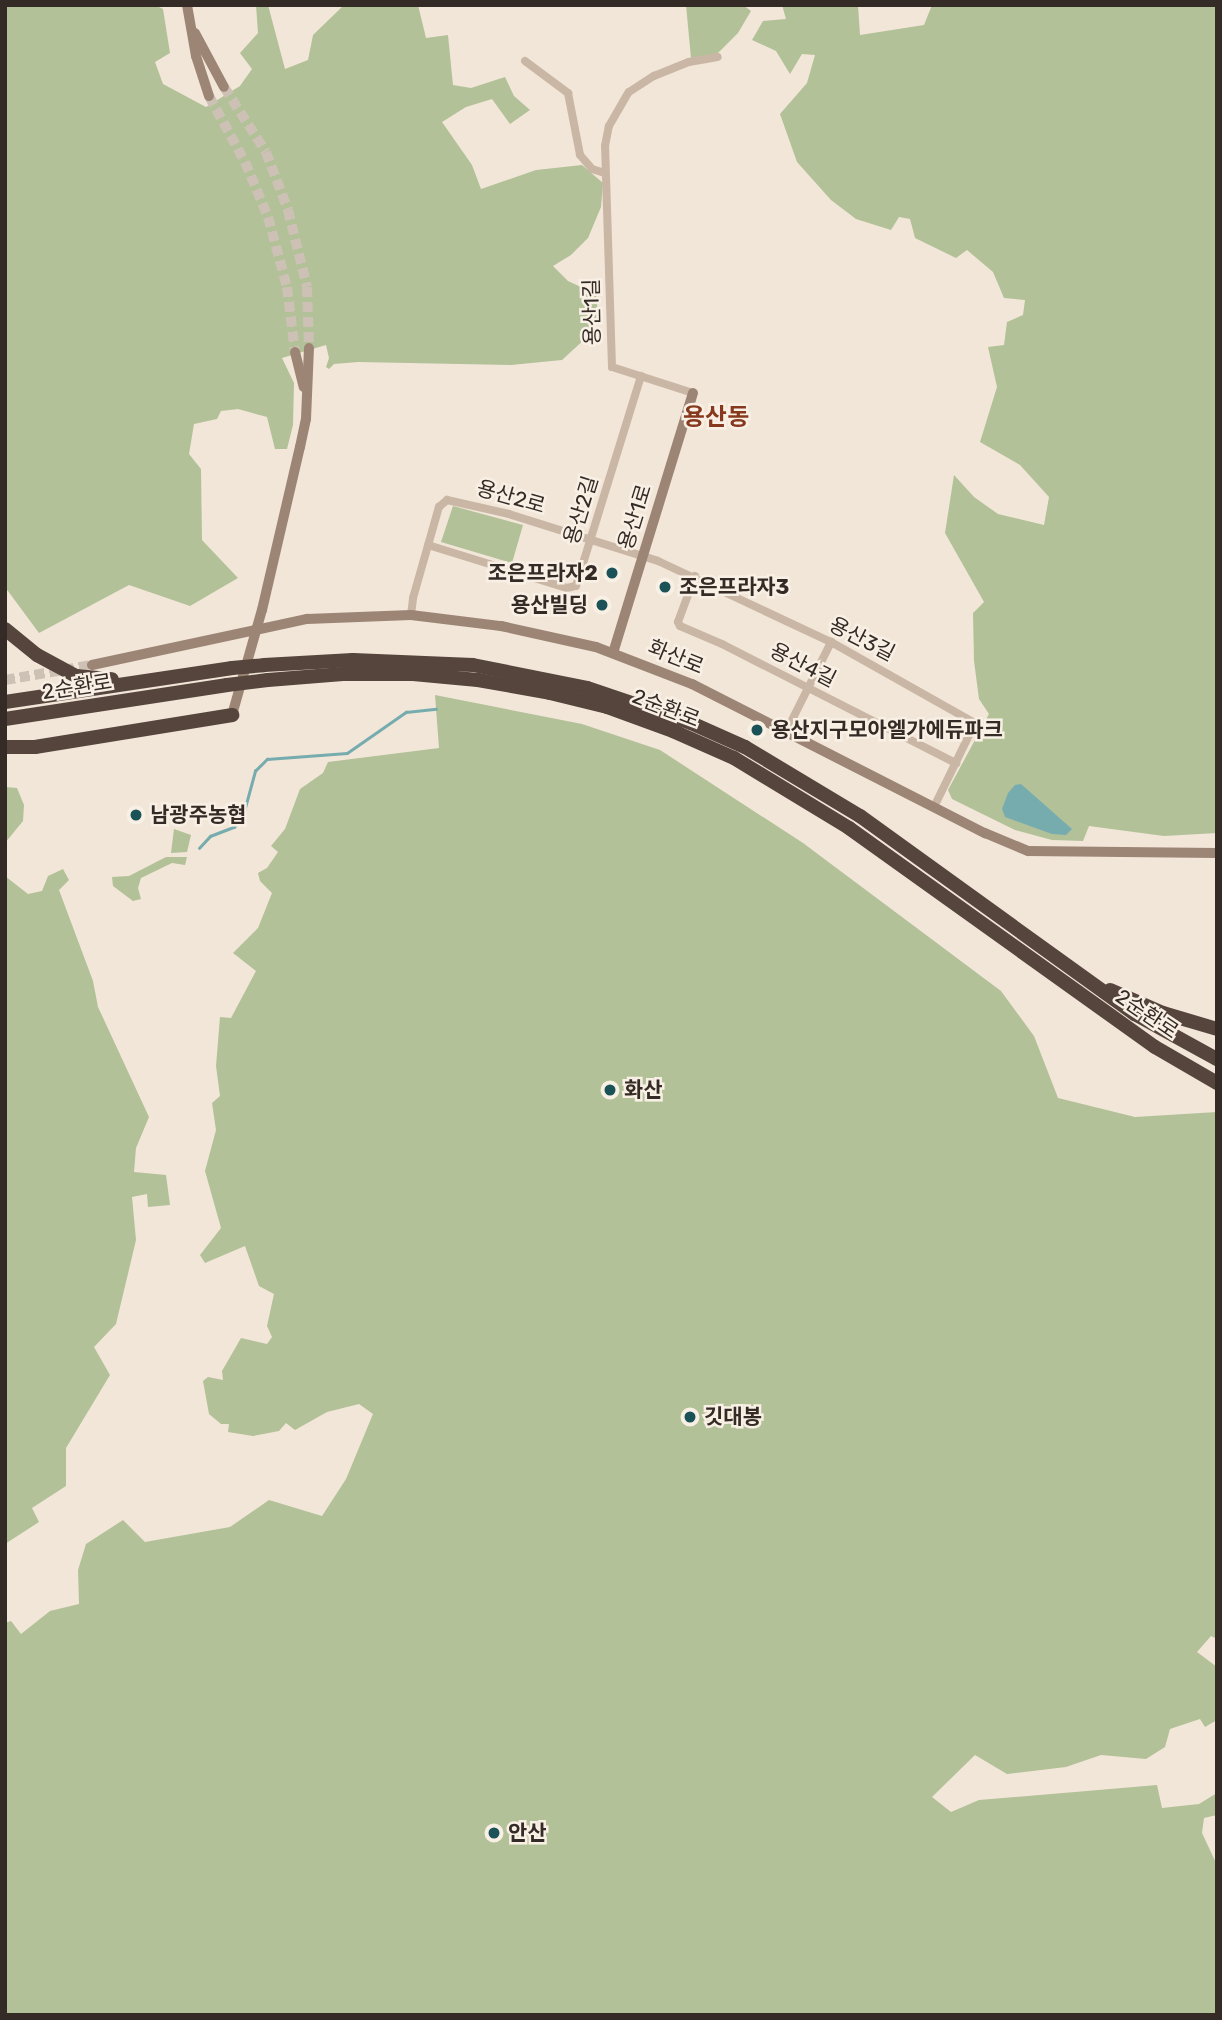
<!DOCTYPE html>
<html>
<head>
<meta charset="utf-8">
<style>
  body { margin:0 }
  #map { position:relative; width:1222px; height:2020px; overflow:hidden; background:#f2e6d8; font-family:Rubik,"Noto Sans KR",sans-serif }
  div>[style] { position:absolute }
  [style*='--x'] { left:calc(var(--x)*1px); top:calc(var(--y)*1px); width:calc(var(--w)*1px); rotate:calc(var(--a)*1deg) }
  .green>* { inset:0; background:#b2c198 }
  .water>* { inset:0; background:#77acaf }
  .stream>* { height:2.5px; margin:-1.25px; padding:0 1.25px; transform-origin:1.25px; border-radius:1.25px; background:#77acaf }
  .secondary-tunnel>* { height:10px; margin-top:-5px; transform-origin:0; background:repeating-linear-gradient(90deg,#ccc1b4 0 10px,transparent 0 15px) }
  .street>* { height:8px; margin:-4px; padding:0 4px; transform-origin:4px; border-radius:4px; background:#cab6a4 }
  .secondary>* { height:10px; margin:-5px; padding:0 5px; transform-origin:5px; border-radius:5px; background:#9d8576 }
  .highway>* { height:14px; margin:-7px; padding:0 7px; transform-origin:7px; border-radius:7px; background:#56453d }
  .highway-bridge>* { height:14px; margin:-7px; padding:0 7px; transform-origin:7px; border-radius:7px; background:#56453d }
  .dots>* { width:19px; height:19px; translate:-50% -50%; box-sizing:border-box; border:4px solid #f9f0e5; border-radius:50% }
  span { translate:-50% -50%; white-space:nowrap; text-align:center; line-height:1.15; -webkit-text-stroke:5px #f9f0e5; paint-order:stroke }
  .street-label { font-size:21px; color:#352b26 }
  .poi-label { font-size:21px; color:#352b26; font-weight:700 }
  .right { translate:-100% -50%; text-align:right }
  .left { translate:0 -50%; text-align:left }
  .quarter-label { font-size:24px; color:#86391d; font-weight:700 }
  .frame { position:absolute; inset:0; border:7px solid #352b26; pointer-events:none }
</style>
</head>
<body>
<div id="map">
  <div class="green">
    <div style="clip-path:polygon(5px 5px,155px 5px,163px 9px,170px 53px,155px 62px,163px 84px,206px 107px,240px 86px,252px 69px,240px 53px,258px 33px,256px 5px,268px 5px,285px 69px,308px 60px,313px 35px,344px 5px,418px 5px,426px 38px,448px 35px,453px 85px,471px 88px,505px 77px,514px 96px,530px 110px,510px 124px,492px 99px,466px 107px,442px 122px,472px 165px,481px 189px,536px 170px,582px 165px,603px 183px,601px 207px,588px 238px,571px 255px,553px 266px,568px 281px,596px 294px,598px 314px,587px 337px,562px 360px,511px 365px,358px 362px,334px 364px,329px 369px,326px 367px,329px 358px,326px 345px,282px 358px,294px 383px,293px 425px,287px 449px,275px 449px,267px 417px,238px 409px,221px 411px,217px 419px,194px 424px,189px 454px,201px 469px,202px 540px,238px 578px,190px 606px,129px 585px,39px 633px,5px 587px)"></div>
    <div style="clip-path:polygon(686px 5px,743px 5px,751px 11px,738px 33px,717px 54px,691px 58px)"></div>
    <div style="clip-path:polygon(782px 5px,858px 5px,860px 35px,924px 25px,932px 5px,1217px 5px,1217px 833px,1164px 836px,1089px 826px,1083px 841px,1052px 840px,1015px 830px,952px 799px,948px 790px,989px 714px,979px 699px,974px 661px,973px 613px,984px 602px,945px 533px,954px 475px,974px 497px,998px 514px,1044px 525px,1049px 497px,1020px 465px,980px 442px,997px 387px,988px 347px,1004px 345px,1007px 322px,1023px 315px,1025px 300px,1004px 298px,993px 272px,967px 250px,956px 258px,915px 238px,910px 219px,899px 217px,891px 230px,856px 219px,831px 200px,797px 162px,780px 114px,807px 83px,815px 55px,802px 54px,790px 74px,776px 51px,752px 40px,763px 21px,786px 19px)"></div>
    <div style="clip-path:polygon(453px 506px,523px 525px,512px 563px,441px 542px)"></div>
    <div style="clip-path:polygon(435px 695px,582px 724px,660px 750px,803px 843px,1001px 991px,1034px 1036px,1058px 1098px,1135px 1117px,1217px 1112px,1217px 1639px,1211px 1636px,1197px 1652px,1217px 1667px,1217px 1720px,1205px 1727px,1200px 1719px,1170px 1729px,1165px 1747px,1146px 1759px,1101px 1755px,1066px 1767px,1007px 1774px,975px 1755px,932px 1797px,951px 1812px,979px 1800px,1157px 1785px,1162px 1808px,1199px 1804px,1217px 1793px,1217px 1815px,1204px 1818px,1202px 1833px,1217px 1865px,1217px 2015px,5px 2015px,5px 1623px,11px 1621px,21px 1634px,50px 1611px,79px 1604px,78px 1570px,86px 1544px,123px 1520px,145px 1542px,230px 1527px,269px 1500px,322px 1516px,346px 1479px,373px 1414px,359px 1404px,327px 1412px,295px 1430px,286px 1423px,279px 1431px,253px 1436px,228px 1432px,229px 1424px,221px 1424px,209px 1414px,203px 1381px,208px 1377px,223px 1380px,222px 1371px,241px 1338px,267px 1344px,272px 1337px,267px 1326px,274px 1294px,259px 1286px,245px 1246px,205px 1263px,200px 1255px,221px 1228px,205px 1171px,216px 1130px,212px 1103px,220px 1096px,216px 1066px,220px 1017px,231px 1018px,256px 971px,233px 953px,258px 928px,272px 893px,260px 881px,258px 873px,267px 868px,278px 852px,271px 846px,285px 829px,300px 789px,323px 773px,328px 762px,439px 748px)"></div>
    <div style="clip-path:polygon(5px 787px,17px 788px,24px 805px,23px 821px,5px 843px)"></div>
    <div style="clip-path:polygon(174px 829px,191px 835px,187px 852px,171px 853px)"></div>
    <div style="clip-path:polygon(166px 857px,187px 857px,185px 865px,172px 863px,141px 878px,138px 888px,141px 899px,133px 901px,113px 886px,112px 877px,129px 876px)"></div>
    <div style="clip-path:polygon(63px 869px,69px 880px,59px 890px,93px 981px,98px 1007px,149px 1117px,136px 1148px,134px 1172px,166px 1175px,170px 1205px,148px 1207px,147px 1194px,132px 1197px,136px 1240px,116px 1324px,94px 1347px,110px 1375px,66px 1448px,66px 1486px,32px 1508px,39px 1522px,5px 1544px,5px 876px,28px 894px,42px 891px,48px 876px)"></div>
  </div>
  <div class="water">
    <div style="clip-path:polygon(1021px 784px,1072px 829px,1066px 835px,1052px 834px,1005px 817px,1002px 809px,1008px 793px,1015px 785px)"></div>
  </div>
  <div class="stream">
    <div style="--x:199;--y:848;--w:16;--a:-47"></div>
    <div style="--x:210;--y:836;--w:26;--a:-21"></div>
    <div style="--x:234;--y:827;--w:15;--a:-53"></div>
    <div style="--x:243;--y:815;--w:46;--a:-74.7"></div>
    <div style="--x:255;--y:771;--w:17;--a:-45"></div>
    <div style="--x:267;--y:759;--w:80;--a:-4.3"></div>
    <div style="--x:347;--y:753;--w:72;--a:-34.8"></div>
    <div style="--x:406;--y:712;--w:30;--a:-6"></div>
  </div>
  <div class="secondary-tunnel">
    <div style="--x:224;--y:87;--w:77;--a:57.1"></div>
    <div style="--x:266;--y:152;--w:62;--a:69.2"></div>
    <div style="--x:288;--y:210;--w:79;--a:76.1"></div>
    <div style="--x:307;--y:287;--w:61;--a:88.1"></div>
    <div style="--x:209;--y:96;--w:75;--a:61.4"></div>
    <div style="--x:245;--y:162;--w:60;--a:67.3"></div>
    <div style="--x:268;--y:217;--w:73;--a:74.8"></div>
    <div style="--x:287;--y:287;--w:65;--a:83"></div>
    <div style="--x:5;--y:680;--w:88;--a:-9.8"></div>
  </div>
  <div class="street">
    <div style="--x:525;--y:61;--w:54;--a:36.7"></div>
    <div style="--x:568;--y:93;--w:63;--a:79"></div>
    <div style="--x:580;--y:155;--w:18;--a:49"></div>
    <div style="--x:592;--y:169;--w:14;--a:17"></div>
    <div style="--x:693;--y:393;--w:85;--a:-162.2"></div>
    <div style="--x:612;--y:367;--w:221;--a:-91.8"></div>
    <div style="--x:605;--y:146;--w:20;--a:-79"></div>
    <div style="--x:609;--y:126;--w:39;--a:-60"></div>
    <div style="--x:629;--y:92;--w:30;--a:-33"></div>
    <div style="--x:654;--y:76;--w:38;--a:-22"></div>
    <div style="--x:689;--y:62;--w:29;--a:-10"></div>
    <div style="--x:428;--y:545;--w:145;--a:17.2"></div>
    <div style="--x:567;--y:588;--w:9;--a:-13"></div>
    <div style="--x:576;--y:586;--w:220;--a:-72.8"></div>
    <div style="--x:695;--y:576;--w:49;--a:110.3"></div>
    <div style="--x:678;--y:622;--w:4;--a:63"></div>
    <div style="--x:680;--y:626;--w:46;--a:23.2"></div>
    <div style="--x:722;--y:644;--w:263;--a:27"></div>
    <div style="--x:411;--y:615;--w:17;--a:-83"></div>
    <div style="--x:413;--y:598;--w:95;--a:-74.1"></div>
    <div style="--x:439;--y:507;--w:11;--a:-41"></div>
    <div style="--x:447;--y:500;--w:64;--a:12.7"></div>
    <div style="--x:509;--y:514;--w:156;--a:17.5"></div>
    <div style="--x:658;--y:561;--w:191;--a:25.1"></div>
    <div style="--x:831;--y:642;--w:165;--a:29.4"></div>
    <div style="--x:975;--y:723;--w:93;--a:116"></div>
    <div style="--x:786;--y:732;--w:101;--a:-63.4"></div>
  </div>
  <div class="secondary">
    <div style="--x:187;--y:5;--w:52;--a:80"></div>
    <div style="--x:196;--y:56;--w:42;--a:72"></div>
    <div style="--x:195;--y:33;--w:61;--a:61.8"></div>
    <div style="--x:295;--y:352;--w:36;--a:76"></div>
    <div style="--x:613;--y:653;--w:272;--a:-72.9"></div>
    <div style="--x:92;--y:665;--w:220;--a:-12.1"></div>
    <div style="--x:307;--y:619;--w:104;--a:-2.2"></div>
    <div style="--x:411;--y:615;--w:91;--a:7"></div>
    <div style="--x:501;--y:626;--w:97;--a:12.5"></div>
    <div style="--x:596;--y:647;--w:103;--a:21.1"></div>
    <div style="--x:692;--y:684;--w:329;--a:27"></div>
    <div style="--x:985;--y:833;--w:47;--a:22.7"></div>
    <div style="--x:1028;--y:851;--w:189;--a:0.6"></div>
    <div style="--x:232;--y:715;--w:109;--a:-74.1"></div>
    <div style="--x:262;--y:610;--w:167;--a:-76.9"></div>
    <div style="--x:300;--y:447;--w:29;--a:-78"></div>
    <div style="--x:306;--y:419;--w:71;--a:-87.6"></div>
  </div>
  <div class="highway">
    <div style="--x:5;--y:629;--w:41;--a:39.1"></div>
    <div style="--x:37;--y:655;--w:44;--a:28.3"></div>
    <div style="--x:76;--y:676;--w:36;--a:5"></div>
    <div style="--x:264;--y:665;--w:89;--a:-3.2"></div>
    <div style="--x:353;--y:660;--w:120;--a:2.4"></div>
    <div style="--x:473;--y:665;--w:116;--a:11.4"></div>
    <div style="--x:587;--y:688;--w:110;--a:18.6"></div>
    <div style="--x:691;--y:723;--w:59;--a:24"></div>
    <div style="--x:745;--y:747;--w:134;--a:31"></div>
    <div style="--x:860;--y:816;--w:339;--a:35.8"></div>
    <div style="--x:1135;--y:1014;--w:94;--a:28.8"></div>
    <div style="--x:268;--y:680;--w:75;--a:-4.6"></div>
    <div style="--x:343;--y:674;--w:70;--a:0"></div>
    <div style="--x:413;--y:674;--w:65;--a:5.3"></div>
    <div style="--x:478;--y:680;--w:73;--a:10.2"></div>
    <div style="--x:550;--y:693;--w:59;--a:13.8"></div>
    <div style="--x:607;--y:707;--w:70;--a:20"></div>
    <div style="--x:673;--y:731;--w:67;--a:23.9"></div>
    <div style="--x:734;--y:758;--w:135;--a:31.3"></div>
    <div style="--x:849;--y:828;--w:376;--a:35.6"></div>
    <div style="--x:1155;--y:1047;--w:72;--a:30.1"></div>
    <div style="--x:5;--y:702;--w:230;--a:-8.5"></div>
    <div style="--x:5;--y:719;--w:225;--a:-8.7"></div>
    <div style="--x:5;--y:747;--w:30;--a:0"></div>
    <div style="--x:35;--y:747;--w:200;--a:-9.2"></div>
    <div style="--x:1110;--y:990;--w:58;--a:23.5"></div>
    <div style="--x:1163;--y:1013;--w:56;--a:16.5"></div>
  </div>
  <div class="highway-bridge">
    <div style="--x:232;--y:668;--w:32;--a:-5"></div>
    <div style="--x:227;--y:685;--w:41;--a:-7"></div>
  </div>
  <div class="dots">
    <div style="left:612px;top:573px;background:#1b5257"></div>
    <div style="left:665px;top:587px;background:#1b5257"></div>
    <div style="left:602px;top:605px;background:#1b5257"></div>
    <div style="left:757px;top:730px;background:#1b5257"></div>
    <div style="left:136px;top:815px;background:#1b5257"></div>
    <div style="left:610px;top:1090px;background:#1b5257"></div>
    <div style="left:690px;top:1417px;background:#1b5257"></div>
    <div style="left:494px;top:1833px;background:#1b5257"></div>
  </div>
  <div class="street-label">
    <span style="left:592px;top:312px;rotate:-91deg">용산1길</span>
    <span style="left:511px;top:497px;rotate:16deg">용산2로</span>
    <span style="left:581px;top:510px;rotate:-73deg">용산2길</span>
    <span style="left:635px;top:517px;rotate:-73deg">용산1로</span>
    <span style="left:862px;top:639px;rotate:27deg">용산3길</span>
    <span style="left:676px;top:657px;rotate:22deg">화산로</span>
    <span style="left:803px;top:665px;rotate:27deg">용산4길</span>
    <span style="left:77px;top:687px;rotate:-9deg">2순환로</span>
    <span style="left:666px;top:708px;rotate:21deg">2순환로</span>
    <span style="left:1147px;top:1014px;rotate:34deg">2순환로</span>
  </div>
  <div class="poi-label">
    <span class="right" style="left:598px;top:573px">조은프라자2</span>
    <span class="left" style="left:679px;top:587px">조은프라자3</span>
    <span class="right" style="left:588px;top:605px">용산빌딩</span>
    <span class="left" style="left:771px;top:730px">용산지구모아엘가에듀파크</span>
    <span class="left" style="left:150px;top:815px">남광주농협</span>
    <span class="left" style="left:624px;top:1090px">화산</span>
    <span class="left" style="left:704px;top:1417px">깃대봉</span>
    <span class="left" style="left:508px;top:1833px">안산</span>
  </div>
  <div class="quarter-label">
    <span style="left:716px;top:418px">용산동</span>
  </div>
  <div class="frame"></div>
</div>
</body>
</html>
